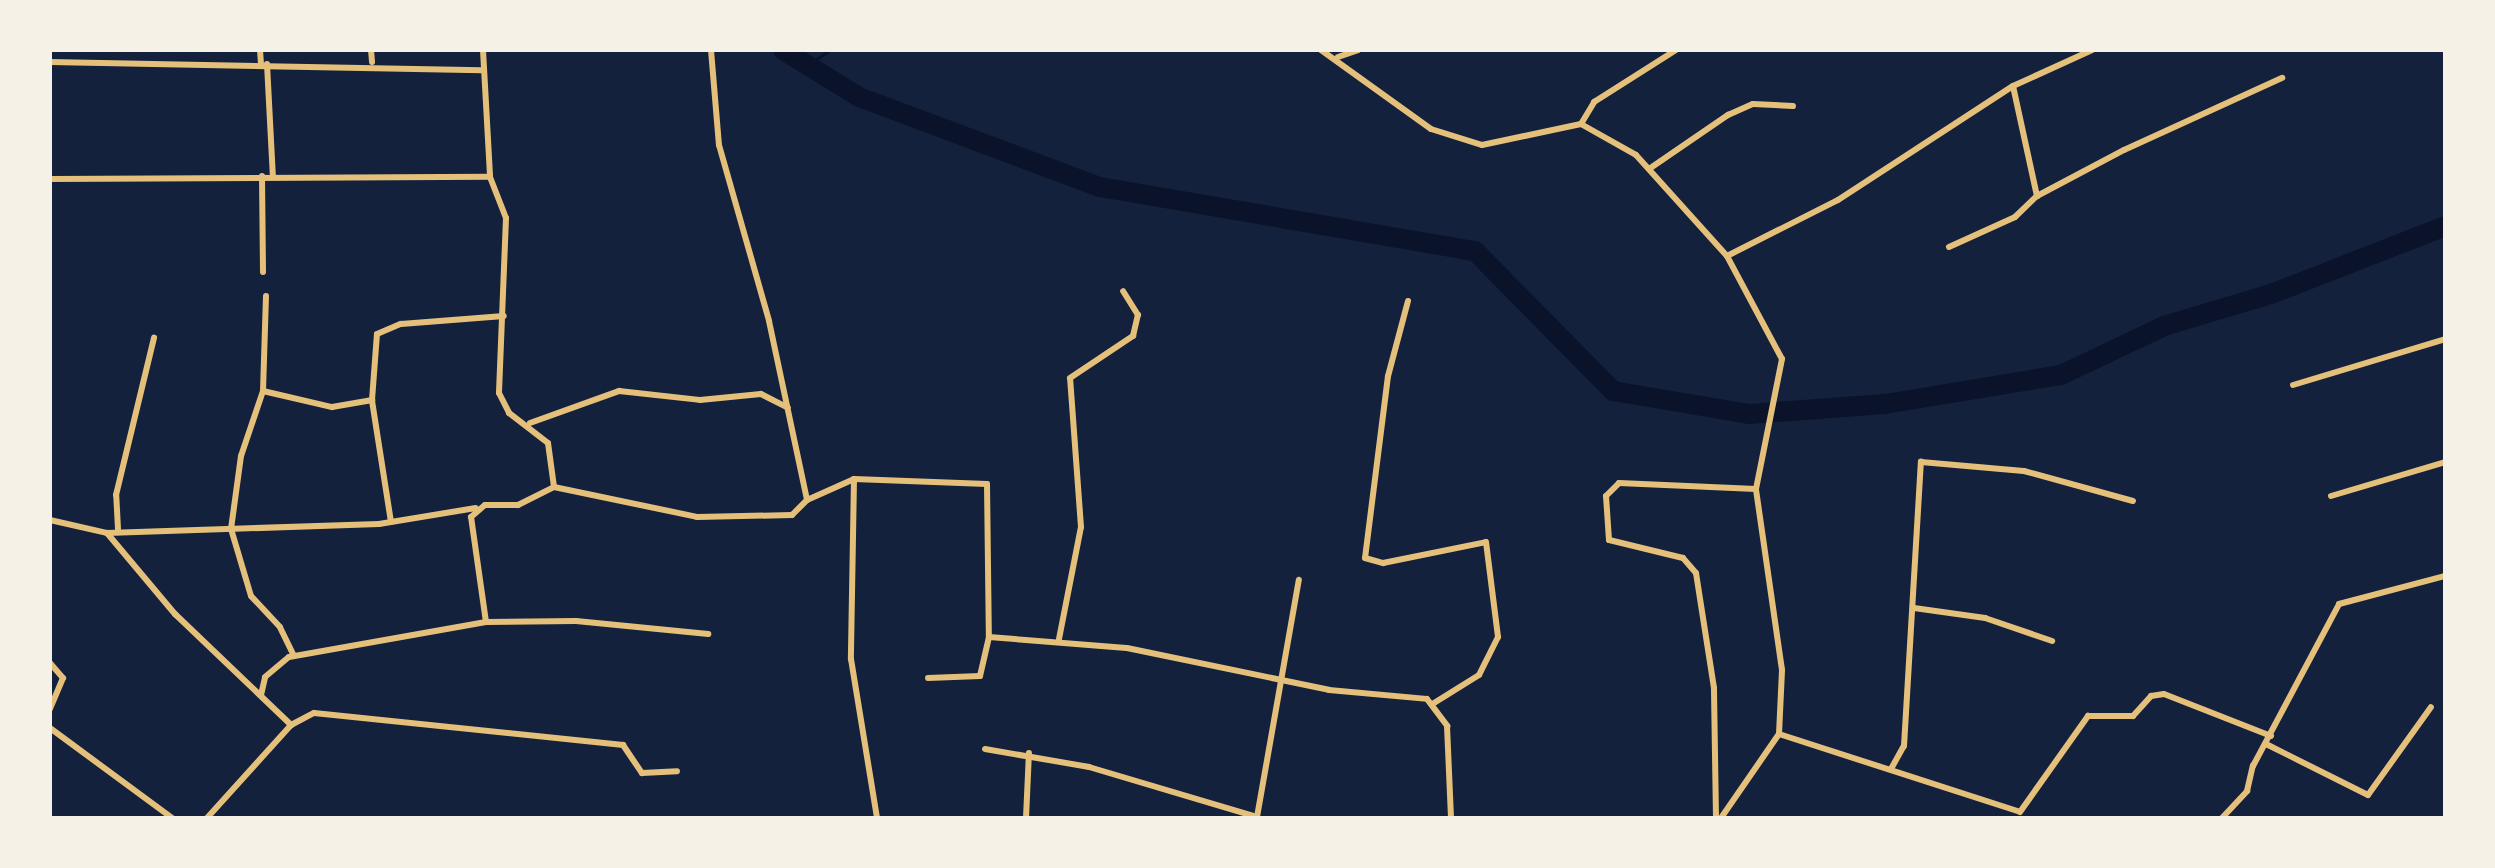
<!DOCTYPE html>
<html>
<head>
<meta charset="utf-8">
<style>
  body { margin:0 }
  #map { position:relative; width:2495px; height:868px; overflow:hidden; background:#14213d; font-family:Overpass,sans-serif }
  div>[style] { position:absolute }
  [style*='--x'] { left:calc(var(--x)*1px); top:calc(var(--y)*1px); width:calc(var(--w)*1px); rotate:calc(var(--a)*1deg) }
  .stream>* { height:3px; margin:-1.5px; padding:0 1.5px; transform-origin:1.5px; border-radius:1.5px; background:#0b132b }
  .river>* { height:20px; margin:-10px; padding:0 10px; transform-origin:10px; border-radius:10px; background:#0b132b }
  .minor>* { height:6px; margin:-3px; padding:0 3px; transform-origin:3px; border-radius:3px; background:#e5c07b }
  span { translate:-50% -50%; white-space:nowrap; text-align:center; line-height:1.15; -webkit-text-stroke:8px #f6f1e7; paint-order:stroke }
  .frame { position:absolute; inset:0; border:52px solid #f6f1e7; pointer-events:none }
</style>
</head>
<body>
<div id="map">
  <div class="stream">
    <div style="--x:807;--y:65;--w:27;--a:-33"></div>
  </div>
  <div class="river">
    <div style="--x:783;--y:50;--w:89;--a:31.7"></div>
    <div style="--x:859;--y:97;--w:257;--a:20.5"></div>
    <div style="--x:1100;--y:187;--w:380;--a:9.7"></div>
    <div style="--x:1475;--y:251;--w:197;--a:45.4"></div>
    <div style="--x:1613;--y:391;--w:138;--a:9.6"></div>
    <div style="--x:1749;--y:414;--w:136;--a:-4.2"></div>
    <div style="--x:1885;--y:404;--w:178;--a:-9.4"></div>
    <div style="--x:2061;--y:375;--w:114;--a:-25.4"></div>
    <div style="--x:2164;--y:326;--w:112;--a:-16.7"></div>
    <div style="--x:2271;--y:294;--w:187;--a:-21.3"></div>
  </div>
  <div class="minor">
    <div style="--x:260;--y:50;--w:13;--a:86"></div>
    <div style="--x:371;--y:50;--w:12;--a:85"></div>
    <div style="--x:483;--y:50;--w:127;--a:86.8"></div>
    <div style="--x:490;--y:177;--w:44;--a:68.7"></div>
    <div style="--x:506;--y:218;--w:175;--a:92.3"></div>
    <div style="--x:499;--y:393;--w:22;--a:63"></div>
    <div style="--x:509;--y:413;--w:49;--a:37.6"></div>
    <div style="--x:548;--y:443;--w:44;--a:82.2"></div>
    <div style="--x:711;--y:50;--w:95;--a:85.2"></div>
    <div style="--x:719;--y:145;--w:183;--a:74.1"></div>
    <div style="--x:769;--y:321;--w:183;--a:78"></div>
    <div style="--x:1321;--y:50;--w:135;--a:35.7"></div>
    <div style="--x:1431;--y:129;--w:53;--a:17.4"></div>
    <div style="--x:1482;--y:145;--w:101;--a:-12"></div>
    <div style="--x:1581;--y:124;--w:26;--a:-59"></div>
    <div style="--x:1594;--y:102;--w:97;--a:-32.4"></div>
    <div style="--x:1338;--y:57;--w:21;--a:-19"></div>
    <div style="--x:50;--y:62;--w:432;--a:1.1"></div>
    <div style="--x:267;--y:64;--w:113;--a:87"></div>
    <div style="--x:2013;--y:86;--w:113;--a:77.7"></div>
    <div style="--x:1581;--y:124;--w:63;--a:29.4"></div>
    <div style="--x:1636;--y:155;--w:136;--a:48"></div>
    <div style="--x:1649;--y:169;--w:96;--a:-34.4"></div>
    <div style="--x:1728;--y:115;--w:27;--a:-24"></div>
    <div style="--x:1753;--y:104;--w:40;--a:2.9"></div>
    <div style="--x:262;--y:176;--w:96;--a:89.4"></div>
    <div style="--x:50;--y:179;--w:440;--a:-0.3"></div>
    <div style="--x:1949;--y:247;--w:72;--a:-24.4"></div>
    <div style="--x:2015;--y:217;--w:30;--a:-44"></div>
    <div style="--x:2037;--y:196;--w:98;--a:-27.9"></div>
    <div style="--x:2124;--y:150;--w:174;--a:-24.5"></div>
    <div style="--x:1408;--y:301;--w:78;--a:104.9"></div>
    <div style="--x:1388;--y:376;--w:183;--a:97.2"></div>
    <div style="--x:1365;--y:558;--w:19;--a:16"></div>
    <div style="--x:1383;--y:563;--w:105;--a:-11.5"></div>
    <div style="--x:1486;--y:542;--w:96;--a:82.8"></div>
    <div style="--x:1498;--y:637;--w:42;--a:116.6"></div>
    <div style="--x:1479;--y:675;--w:53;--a:148.1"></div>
    <div style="--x:2293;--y:385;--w:159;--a:-16.8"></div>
    <div style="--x:263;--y:391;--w:95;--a:-88.2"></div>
    <div style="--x:530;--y:423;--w:95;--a:-19.8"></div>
    <div style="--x:619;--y:391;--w:81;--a:6.3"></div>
    <div style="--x:700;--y:400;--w:61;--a:-5.6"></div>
    <div style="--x:761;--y:394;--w:30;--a:27"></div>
    <div style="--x:854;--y:479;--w:180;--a:91"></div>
    <div style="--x:851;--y:659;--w:161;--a:80.7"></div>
    <div style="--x:554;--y:487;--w:146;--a:11.8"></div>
    <div style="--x:697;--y:517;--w:95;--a:-1.2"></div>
    <div style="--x:792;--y:515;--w:21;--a:-45"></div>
    <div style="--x:807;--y:500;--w:51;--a:-24.1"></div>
    <div style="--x:854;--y:479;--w:133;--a:2.2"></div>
    <div style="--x:987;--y:484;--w:153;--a:89.3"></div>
    <div style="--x:989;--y:637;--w:40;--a:103"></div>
    <div style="--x:980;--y:676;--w:52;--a:177.8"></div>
    <div style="--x:2331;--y:496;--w:119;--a:-16.6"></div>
    <div style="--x:50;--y:520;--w:58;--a:12.8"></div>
    <div style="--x:391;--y:522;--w:123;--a:-98.9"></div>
    <div style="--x:372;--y:400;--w:66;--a:-85.7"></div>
    <div style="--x:377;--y:334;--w:26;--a:-23"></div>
    <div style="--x:401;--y:324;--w:103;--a:-4.4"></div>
    <div style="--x:118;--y:529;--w:34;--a:-93"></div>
    <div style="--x:116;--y:495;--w:162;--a:-76.4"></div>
    <div style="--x:107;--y:533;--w:272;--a:-1.9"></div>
    <div style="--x:379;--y:524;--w:98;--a:-9.4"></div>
    <div style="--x:107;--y:533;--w:106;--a:50"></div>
    <div style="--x:175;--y:614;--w:161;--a:43.7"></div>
    <div style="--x:1914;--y:608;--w:72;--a:8"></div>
    <div style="--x:1985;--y:618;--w:71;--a:18.9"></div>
    <div style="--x:486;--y:622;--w:90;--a:-0.6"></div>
    <div style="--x:576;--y:621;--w:133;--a:5.6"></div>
    <div style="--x:989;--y:637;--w:138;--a:4.6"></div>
    <div style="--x:1127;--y:648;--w:206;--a:11.7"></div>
    <div style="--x:1329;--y:690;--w:98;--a:5.2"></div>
    <div style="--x:1427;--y:699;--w:34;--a:53"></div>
    <div style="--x:1447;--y:726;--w:92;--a:87.5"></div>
    <div style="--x:1059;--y:639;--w:114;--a:-78.9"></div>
    <div style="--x:1081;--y:527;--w:149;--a:-94.2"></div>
    <div style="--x:1070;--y:378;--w:76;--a:-33.7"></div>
    <div style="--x:1133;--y:336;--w:22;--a:-77"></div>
    <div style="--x:1138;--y:315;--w:28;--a:-122"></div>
    <div style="--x:294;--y:656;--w:32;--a:-116"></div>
    <div style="--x:280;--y:627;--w:42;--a:-133.1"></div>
    <div style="--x:251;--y:596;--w:70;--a:-106.6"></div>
    <div style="--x:231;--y:529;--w:74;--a:-82.2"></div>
    <div style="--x:241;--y:456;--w:69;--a:-71.3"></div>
    <div style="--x:263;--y:391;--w:71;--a:13.1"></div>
    <div style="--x:332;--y:407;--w:41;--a:-9.9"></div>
    <div style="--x:50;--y:663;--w:20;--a:49"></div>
    <div style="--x:63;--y:678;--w:34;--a:113"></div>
    <div style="--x:261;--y:695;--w:18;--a:-77"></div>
    <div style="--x:265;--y:677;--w:31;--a:-40"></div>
    <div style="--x:289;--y:657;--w:200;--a:-10.1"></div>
    <div style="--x:486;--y:622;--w:106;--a:-98.1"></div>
    <div style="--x:471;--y:517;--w:18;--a:-41"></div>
    <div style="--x:485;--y:505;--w:33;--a:0"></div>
    <div style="--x:518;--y:505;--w:40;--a:-26.6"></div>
    <div style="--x:50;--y:728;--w:152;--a:36.4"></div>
    <div style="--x:1779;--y:734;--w:253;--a:17.9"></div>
    <div style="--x:2020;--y:812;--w:118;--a:-54.7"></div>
    <div style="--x:2088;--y:716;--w:45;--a:0"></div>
    <div style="--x:2133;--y:716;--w:27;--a:-48"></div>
    <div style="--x:2151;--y:696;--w:13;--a:-9"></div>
    <div style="--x:2164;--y:694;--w:115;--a:21.4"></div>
    <div style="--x:2266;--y:744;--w:114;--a:26.6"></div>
    <div style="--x:2368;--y:795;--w:108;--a:-54.4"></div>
    <div style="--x:985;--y:749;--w:106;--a:9.8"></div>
    <div style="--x:1089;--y:767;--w:175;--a:16.6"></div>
    <div style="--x:1257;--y:817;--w:241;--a:-80"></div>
    <div style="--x:1891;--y:769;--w:26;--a:-61"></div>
    <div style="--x:1904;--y:746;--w:285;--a:-86.6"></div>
    <div style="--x:1921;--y:462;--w:103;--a:5"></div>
    <div style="--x:2024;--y:471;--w:113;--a:15.4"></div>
    <div style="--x:207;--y:818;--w:125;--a:-47.9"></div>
    <div style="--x:291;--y:725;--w:26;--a:-28"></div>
    <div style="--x:314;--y:713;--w:311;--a:5.9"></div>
    <div style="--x:623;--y:745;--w:34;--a:56"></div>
    <div style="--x:642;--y:773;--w:35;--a:-3"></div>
    <div style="--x:1026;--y:818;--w:65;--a:-87.4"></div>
    <div style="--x:1716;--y:818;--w:130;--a:-90.9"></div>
    <div style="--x:1714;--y:688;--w:116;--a:-98.9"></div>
    <div style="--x:1696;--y:573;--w:20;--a:-131"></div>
    <div style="--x:1683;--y:558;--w:76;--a:-166.3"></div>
    <div style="--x:1609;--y:540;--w:44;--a:-93.9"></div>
    <div style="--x:1606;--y:496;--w:18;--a:-45"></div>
    <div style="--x:1619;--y:483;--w:137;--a:2.5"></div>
    <div style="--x:1721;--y:818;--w:102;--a:-55.4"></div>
    <div style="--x:1779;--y:734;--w:64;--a:-87.3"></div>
    <div style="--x:1782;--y:670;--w:183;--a:-98.2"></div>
    <div style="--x:1756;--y:489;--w:133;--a:-78.7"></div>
    <div style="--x:1782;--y:359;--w:117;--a:-118.1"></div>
    <div style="--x:1727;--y:256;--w:124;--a:-26.8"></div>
    <div style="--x:1838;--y:200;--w:209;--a:-33.1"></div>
    <div style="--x:2013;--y:86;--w:87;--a:-24.5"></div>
    <div style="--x:2222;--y:818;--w:37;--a:-47"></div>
    <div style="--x:2247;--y:791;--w:26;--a:-77"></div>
    <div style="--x:2253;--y:766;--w:183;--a:-62"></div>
    <div style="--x:2339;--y:604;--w:110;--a:-14.8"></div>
  </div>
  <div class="frame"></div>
</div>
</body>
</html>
